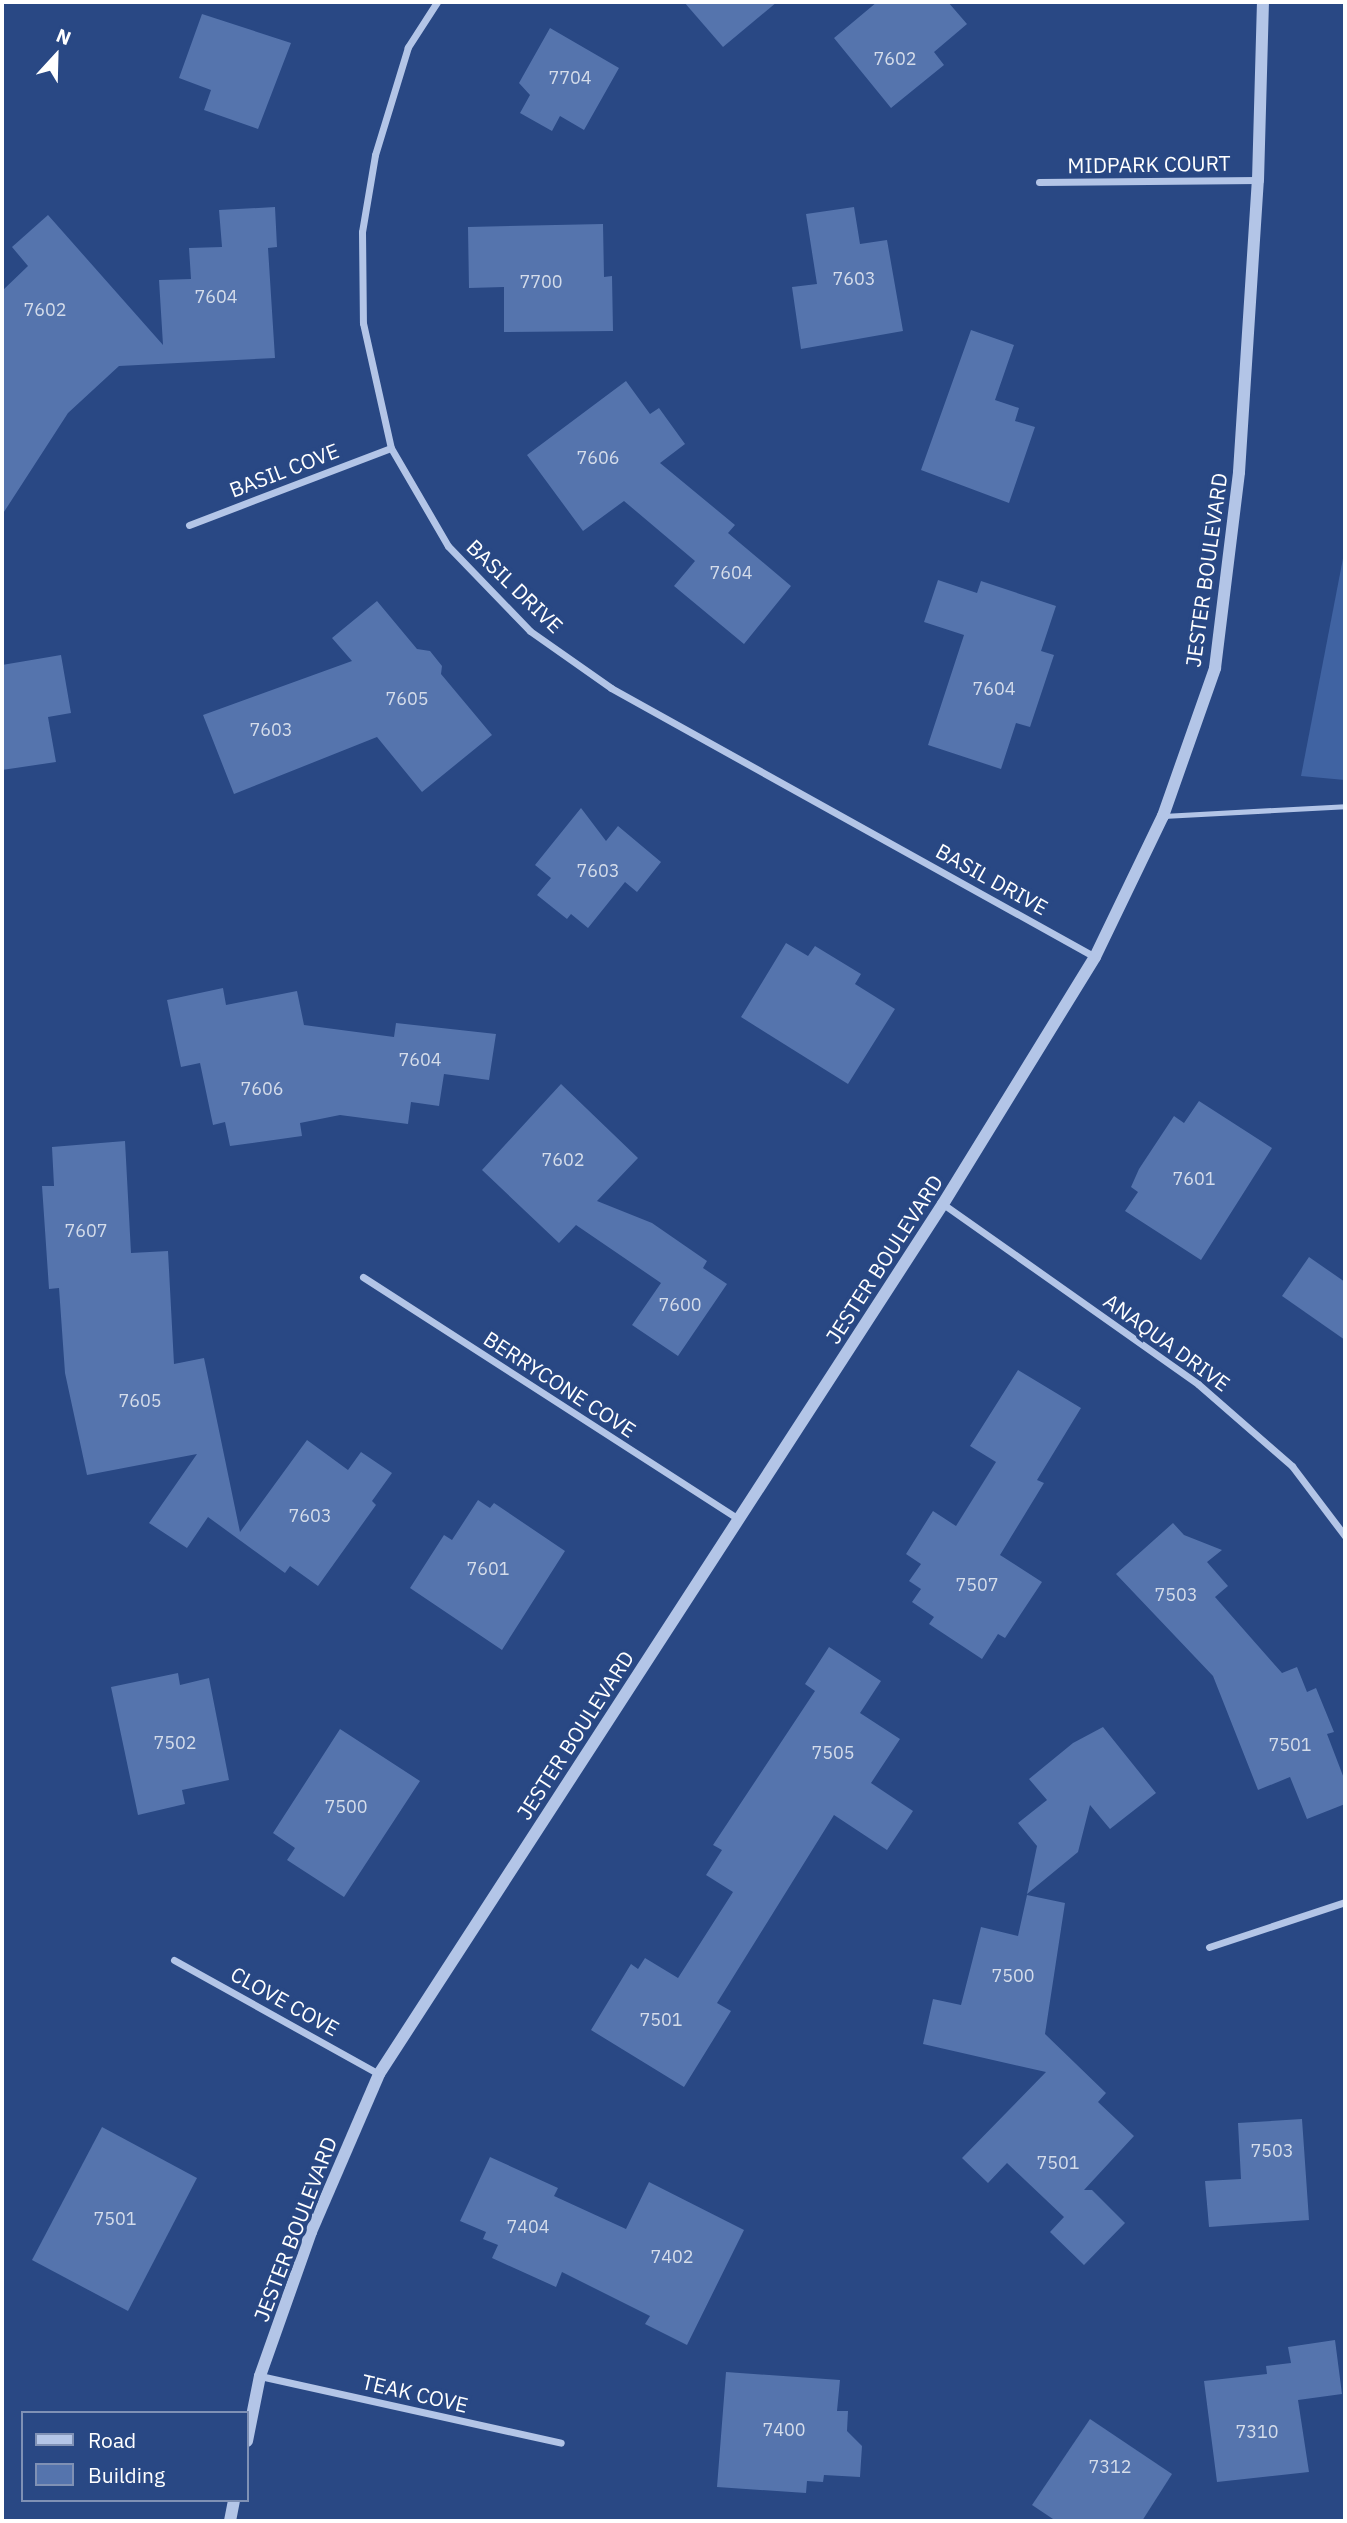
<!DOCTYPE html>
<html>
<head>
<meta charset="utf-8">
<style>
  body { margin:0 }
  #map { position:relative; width:1347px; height:2523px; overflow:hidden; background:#294884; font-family:"IBM Plex Sans",sans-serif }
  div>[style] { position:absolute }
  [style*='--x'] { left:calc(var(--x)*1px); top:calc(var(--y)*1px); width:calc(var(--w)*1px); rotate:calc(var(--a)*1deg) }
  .green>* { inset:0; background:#4063a2 }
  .building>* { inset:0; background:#5574ad }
  .service>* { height:5px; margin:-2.5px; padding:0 2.5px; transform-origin:2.5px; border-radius:2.5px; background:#b3c5e7 }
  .minor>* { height:7px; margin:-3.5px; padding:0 3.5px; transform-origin:3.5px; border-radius:3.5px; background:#b3c5e7 }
  .tertiary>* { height:12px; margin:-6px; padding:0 6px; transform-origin:6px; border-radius:6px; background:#b3c5e7 }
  span { translate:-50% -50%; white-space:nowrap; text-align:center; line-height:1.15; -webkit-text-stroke:7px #294884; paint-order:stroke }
  .number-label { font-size:18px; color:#d4dcea }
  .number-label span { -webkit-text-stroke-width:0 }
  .street-label { font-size:21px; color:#fff }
  .frame { position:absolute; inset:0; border:4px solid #fff; pointer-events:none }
  .legend { position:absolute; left:21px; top:2411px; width:228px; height:91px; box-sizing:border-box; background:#294884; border:2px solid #7f91b5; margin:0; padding:9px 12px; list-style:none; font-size:21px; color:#fff }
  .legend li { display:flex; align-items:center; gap:14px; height:35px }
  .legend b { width:35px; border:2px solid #7f91b5 }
  .north { position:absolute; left:21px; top:21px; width:70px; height:70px; -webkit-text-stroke:5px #294884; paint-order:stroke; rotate:22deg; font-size:19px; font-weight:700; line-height:28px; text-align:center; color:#fff }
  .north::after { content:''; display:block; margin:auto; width:24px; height:32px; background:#fff; clip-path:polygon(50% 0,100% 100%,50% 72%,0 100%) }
</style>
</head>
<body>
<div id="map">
  <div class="green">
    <div style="clip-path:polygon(1345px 548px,1345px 780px,1301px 776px)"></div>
  </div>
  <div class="building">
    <div style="clip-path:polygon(684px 2px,777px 2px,723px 47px)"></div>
    <div style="clip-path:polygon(877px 2px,948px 2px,967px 24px,934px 52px,944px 65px,891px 108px,834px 38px)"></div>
    <div style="clip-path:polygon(202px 14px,291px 43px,258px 129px,204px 110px,211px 90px,179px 78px)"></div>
    <div style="clip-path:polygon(550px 28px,619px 68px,584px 130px,560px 116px,552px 131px,520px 113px,530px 95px,519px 83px)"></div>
    <div style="clip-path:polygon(275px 207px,277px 247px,268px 248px,275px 358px,119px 366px,68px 413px,2px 515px,2px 291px,28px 266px,12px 247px,48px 215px,163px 345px,159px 280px,191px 279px,189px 248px,222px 247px,219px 210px)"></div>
    <div style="clip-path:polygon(854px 207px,860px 244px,887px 240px,903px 331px,801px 349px,792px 287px,817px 284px,806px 214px)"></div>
    <div style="clip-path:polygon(603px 224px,604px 277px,612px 276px,613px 331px,504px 332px,504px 287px,469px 288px,468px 227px)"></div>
    <div style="clip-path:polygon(971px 330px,1014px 345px,995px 400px,1019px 408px,1015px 421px,1035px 427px,1009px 503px,921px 470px)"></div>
    <div style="clip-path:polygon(626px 381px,650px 414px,659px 408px,685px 444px,660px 463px,735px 525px,728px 533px,791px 586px,744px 644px,674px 586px,695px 561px,624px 501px,583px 531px,527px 455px)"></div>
    <div style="clip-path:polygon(938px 580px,977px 593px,981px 581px,1056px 606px,1041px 651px,1054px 655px,1030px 727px,1016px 723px,1001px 769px,928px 745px,964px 635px,924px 622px)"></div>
    <div style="clip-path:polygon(377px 601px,417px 649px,430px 651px,442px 666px,441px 674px,492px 735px,422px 792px,377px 737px,234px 794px,203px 715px,352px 661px,332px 638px)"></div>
    <div style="clip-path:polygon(61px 655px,71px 713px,48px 717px,56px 762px,2px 770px,2px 665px)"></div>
    <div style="clip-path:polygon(581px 808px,606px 841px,618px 826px,661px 862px,637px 892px,625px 882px,588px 928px,571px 914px,567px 919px,537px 895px,551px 878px,535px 865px)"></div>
    <div style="clip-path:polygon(786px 943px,808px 956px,815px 946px,861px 974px,855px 984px,895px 1009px,848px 1084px,741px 1017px)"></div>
    <div style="clip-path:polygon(223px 988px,226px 1005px,297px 991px,304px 1025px,394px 1037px,396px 1023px,496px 1034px,489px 1080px,444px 1074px,439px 1106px,411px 1102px,408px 1124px,340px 1115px,300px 1123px,302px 1136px,230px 1146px,225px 1122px,213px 1125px,200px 1063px,181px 1067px,167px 1000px)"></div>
    <div style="clip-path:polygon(561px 1084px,638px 1158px,597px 1201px,652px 1223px,707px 1261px,703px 1268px,727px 1284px,678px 1356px,632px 1325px,661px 1283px,576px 1225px,559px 1243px,482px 1170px)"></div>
    <div style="clip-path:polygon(1199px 1101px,1272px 1148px,1201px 1260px,1125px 1211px,1138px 1192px,1131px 1187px,1139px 1169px,1174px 1116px,1184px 1123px)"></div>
    <div style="clip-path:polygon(125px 1141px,131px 1253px,168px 1251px,174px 1364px,204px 1358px,240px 1532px,307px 1440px,348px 1470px,361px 1452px,392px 1473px,372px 1501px,376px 1505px,318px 1586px,290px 1566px,285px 1573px,208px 1517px,187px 1548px,149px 1523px,197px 1454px,87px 1475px,65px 1373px,59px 1288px,49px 1289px,42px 1186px,54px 1186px,52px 1147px)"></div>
    <div style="clip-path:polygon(1309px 1257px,1345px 1282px,1345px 1340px,1282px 1296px)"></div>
    <div style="clip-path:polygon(1018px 1370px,1081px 1408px,1037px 1480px,1044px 1483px,1000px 1555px,1042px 1582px,1005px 1638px,998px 1634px,982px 1659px,929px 1624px,934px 1617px,912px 1602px,921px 1589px,909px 1581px,921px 1564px,906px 1554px,933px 1511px,956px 1526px,996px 1462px,970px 1446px)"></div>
    <div style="clip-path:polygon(478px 1500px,490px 1508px,494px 1503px,565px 1551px,502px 1650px,410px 1588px,444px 1535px,452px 1540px)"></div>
    <div style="clip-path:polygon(1173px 1523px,1184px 1535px,1222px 1550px,1207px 1562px,1228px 1586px,1215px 1597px,1282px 1673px,1297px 1667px,1307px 1692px,1316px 1688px,1334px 1732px,1327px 1734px,1345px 1781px,1345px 1804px,1307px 1819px,1290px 1777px,1258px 1790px,1213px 1676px,1116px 1574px)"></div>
    <div style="clip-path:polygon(829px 1647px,881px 1681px,860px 1713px,900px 1739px,871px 1783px,913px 1811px,887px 1850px,834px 1815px,717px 2003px,731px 2011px,684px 2087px,591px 2030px,631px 1964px,638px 1969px,645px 1958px,678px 1978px,733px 1892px,706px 1875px,722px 1850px,713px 1845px,815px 1691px,805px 1684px)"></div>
    <div style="clip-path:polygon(178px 1673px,180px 1685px,209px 1678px,229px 1780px,182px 1790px,185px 1804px,138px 1815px,111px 1687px)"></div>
    <div style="clip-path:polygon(1103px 1727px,1156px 1793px,1110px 1829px,1090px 1805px,1078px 1852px,1027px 1894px,1037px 1846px,1018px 1823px,1047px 1800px,1029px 1779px,1073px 1743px)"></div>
    <div style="clip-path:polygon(340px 1729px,420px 1781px,344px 1897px,287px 1860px,295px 1848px,273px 1833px)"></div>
    <div style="clip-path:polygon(1027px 1895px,1065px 1903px,1045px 2034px,1106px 2093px,1098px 2102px,1134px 2136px,1084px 2190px,1092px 2190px,1125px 2223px,1084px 2265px,1050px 2232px,1064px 2217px,1007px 2163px,988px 2183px,962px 2158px,1046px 2072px,923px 2044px,933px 1999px,961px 2005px,981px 1927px,1018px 1936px)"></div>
    <div style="clip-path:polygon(1302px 2119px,1309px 2220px,1209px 2227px,1205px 2181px,1241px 2179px,1238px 2123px)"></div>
    <div style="clip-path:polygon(102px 2127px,197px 2178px,128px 2311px,32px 2260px)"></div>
    <div style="clip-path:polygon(490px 2157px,558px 2188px,554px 2196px,626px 2229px,649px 2182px,744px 2230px,687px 2345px,645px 2324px,650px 2316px,562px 2272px,556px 2287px,492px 2258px,498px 2245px,483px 2239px,486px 2232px,460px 2221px)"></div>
    <div style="clip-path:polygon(1335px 2340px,1342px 2394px,1298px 2400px,1309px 2472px,1217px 2482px,1204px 2381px,1267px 2374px,1266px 2366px,1291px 2363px,1288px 2347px)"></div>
    <div style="clip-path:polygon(726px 2372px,840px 2380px,837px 2411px,848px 2411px,847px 2431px,862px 2446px,860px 2477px,824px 2475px,823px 2482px,807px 2481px,806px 2493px,717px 2487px)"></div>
    <div style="clip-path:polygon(1090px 2419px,1172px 2474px,1142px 2521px,1056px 2521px,1032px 2505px)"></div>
  </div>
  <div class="service">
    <div style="--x:1163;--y:816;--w:182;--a:-3.1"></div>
  </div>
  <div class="minor">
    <div style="--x:437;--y:2;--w:54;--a:122.8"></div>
    <div style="--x:408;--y:47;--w:113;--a:107"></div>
    <div style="--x:375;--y:155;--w:78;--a:99.6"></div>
    <div style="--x:362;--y:232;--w:91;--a:89.4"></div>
    <div style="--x:363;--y:323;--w:128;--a:77.4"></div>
    <div style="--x:391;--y:448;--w:113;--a:59.8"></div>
    <div style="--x:448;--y:546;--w:118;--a:46"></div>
    <div style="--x:530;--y:631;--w:99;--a:35.1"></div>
    <div style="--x:611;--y:688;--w:554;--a:29.06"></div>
    <div style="--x:1039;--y:182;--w:219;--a:-0.5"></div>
    <div style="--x:189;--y:525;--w:216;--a:-20.9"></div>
    <div style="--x:943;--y:1204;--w:312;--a:35.2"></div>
    <div style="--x:1198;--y:1384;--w:125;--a:41.1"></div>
    <div style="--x:1292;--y:1466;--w:88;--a:52.9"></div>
    <div style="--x:363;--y:1277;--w:446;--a:32.8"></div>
    <div style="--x:1209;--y:1947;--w:143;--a:-18.3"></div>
    <div style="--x:174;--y:1960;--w:235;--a:29.1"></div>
    <div style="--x:260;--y:2376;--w:308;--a:12.5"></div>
  </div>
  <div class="tertiary">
    <div style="--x:247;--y:2441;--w:66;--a:-78.7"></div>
    <div style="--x:260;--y:2376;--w:153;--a:-70.5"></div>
    <div style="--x:311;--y:2232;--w:172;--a:-66.7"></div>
    <div style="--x:379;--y:2074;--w:1037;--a:-57.05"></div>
    <div style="--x:943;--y:1204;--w:290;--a:-58.4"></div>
    <div style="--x:1095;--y:957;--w:157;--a:-64.3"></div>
    <div style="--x:1163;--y:816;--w:157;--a:-70.6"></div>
    <div style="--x:1215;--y:668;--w:197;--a:-83"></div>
    <div style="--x:1239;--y:472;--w:293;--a:-86.3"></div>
    <div style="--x:1258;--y:180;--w:178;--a:-88.4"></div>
    <div style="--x:230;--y:2521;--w:21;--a:-79"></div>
  </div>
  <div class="number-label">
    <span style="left:895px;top:59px">7602</span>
    <span style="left:570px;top:78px">7704</span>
    <span style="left:854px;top:279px">7603</span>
    <span style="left:541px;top:282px">7700</span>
    <span style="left:216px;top:297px">7604</span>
    <span style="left:45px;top:310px">7602</span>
    <span style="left:598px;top:458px">7606</span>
    <span style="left:731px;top:573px">7604</span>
    <span style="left:994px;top:689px">7604</span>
    <span style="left:407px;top:699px">7605</span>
    <span style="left:271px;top:730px">7603</span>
    <span style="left:598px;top:871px">7603</span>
    <span style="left:420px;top:1060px">7604</span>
    <span style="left:262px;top:1089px">7606</span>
    <span style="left:563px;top:1160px">7602</span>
    <span style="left:1194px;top:1179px">7601</span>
    <span style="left:86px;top:1231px">7607</span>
    <span style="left:680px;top:1305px">7600</span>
    <span style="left:140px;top:1401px">7605</span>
    <span style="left:310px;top:1516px">7603</span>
    <span style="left:488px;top:1569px">7601</span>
    <span style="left:977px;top:1585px">7507</span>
    <span style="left:1176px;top:1595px">7503</span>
    <span style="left:175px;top:1743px">7502</span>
    <span style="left:1290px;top:1745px">7501</span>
    <span style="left:833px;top:1753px">7505</span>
    <span style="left:346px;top:1807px">7500</span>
    <span style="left:1013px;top:1976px">7500</span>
    <span style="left:661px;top:2020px">7501</span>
    <span style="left:1272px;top:2151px">7503</span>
    <span style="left:1058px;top:2163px">7501</span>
    <span style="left:115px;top:2219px">7501</span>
    <span style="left:528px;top:2227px">7404</span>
    <span style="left:672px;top:2257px">7402</span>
    <span style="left:784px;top:2430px">7400</span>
    <span style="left:1257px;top:2432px">7310</span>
    <span style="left:1110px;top:2467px">7312</span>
  </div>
  <div class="street-label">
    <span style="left:1149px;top:164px;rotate:-1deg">MIDPARK COURT</span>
    <span style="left:284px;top:470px;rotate:-21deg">BASIL COVE</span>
    <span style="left:1206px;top:570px;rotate:-82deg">JESTER BOULEVARD</span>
    <span style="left:515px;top:586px;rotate:44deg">BASIL DRIVE</span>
    <span style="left:992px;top:879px;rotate:29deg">BASIL DRIVE</span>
    <span style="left:884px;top:1259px;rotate:-57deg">JESTER BOULEVARD</span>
    <span style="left:1167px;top:1342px;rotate:36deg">ANAQUA DRIVE</span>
    <span style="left:560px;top:1384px;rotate:33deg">BERRYCONE COVE</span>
    <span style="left:575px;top:1735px;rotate:-57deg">JESTER BOULEVARD</span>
    <span style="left:285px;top:2001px;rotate:29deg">CLOVE COVE</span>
    <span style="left:295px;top:2229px;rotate:-69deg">JESTER BOULEVARD</span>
    <span style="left:415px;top:2393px;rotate:13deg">TEAK COVE</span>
  </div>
  <div class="frame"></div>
  <ul class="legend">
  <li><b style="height:9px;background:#b3c5e7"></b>Road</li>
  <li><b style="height:19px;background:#5574ad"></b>Building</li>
  </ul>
  <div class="north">N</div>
</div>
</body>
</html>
